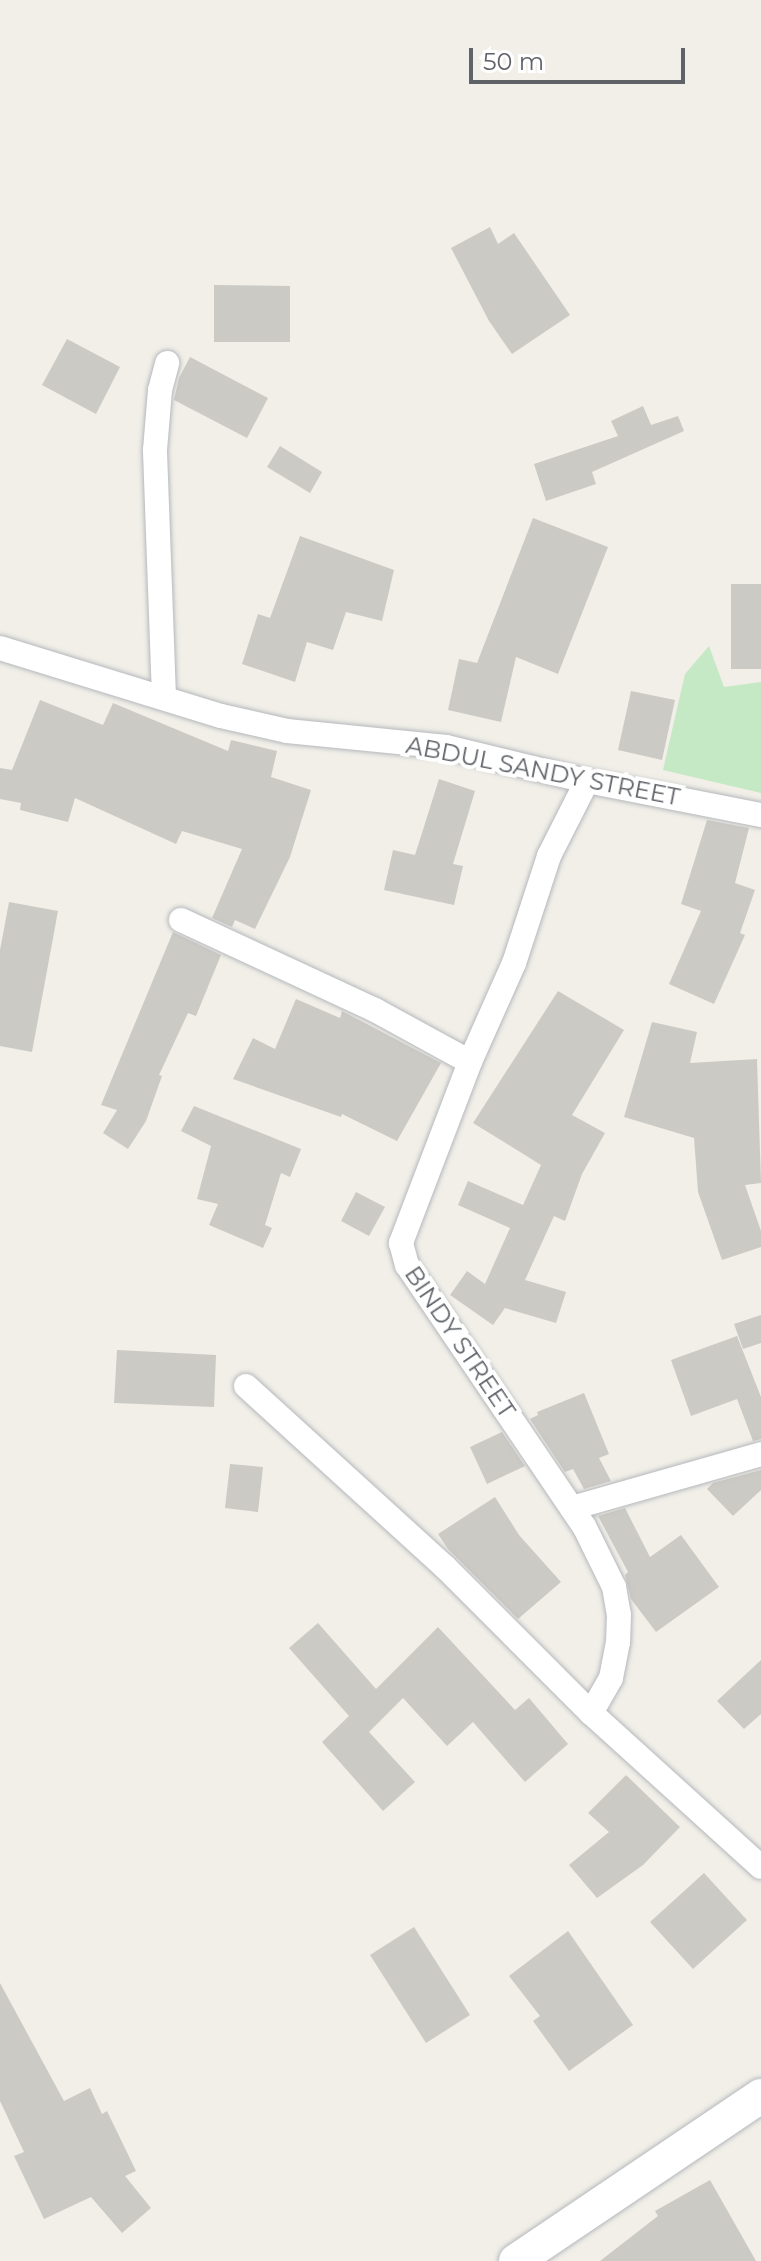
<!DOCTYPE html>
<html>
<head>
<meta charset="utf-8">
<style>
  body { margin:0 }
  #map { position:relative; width:761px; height:2261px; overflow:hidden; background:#f1efe8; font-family:Montserrat,sans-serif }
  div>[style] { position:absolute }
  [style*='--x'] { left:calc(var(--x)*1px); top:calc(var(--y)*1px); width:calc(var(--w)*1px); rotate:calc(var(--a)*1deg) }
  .green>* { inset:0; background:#c5e8c5 }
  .building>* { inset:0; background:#cccac5 }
  .roads { filter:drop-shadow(0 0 2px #b5b8bc) drop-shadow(0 0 2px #b5b8bc) }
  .street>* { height:24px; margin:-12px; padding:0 12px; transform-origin:12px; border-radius:12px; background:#fff }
  .secondary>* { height:34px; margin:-17px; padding:0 17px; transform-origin:17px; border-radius:17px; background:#fff }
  span { translate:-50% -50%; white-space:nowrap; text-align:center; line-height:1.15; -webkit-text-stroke:8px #fff; paint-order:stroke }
  .street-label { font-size:24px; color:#5f6368 }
  .scale { position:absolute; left:469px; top:48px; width:216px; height:36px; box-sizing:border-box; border:4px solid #5f6368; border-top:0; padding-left:10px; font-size:24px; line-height:28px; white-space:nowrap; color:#5f6368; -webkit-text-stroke:6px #fff; paint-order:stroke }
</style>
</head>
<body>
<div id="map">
  <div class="green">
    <div style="clip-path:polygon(709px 646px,724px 687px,761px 682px,761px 793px,663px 770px,685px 674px)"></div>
  </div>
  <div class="building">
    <div style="clip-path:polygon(490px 227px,498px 244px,514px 233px,570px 315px,512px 354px,489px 321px,451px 248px)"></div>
    <div style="clip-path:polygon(214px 285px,290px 286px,290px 342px,214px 342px)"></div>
    <div style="clip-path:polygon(67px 339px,120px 367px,96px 414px,42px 385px)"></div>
    <div style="clip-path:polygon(190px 357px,268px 398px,247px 438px,174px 400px,179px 378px)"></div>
    <div style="clip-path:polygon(643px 406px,651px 425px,678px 416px,684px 431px,592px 472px,596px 484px,546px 501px,534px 464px,618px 436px,611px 421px)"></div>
    <div style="clip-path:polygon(280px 446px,322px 472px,310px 493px,267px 467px)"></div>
    <div style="clip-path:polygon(533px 518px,608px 547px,558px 674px,516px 657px,501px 722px,448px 710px,459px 659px,477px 663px)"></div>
    <div style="clip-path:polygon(300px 536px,394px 570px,382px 621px,346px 612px,333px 650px,307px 642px,295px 682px,242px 664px,258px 614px,270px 618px)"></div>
    <div style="clip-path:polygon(731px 584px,761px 584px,761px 669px,731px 669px)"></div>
    <div style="clip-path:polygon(631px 691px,675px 700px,662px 760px,618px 750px)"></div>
    <div style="clip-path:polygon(40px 700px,103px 725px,113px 703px,228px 751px,231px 740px,277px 751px,271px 777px,311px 790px,290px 857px,255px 929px,235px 920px,232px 927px,212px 918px,242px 849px,182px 831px,176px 844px,75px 798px,68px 822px,20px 810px,21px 803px,0 799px,0 768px,12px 770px)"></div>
    <div style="clip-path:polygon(439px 779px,475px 791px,453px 864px,463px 866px,454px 905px,384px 890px,393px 850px,415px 855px)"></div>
    <div style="clip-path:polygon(707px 820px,749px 828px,735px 883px,755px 890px,740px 933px,745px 935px,714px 1004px,669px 984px,701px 911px,681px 904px)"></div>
    <div style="clip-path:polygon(9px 902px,58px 911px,32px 1052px,0 1046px,0 950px)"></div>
    <div style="clip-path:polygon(173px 932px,221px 955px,196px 1016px,188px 1013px,159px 1075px,162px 1076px,146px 1121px,128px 1149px,103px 1133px,117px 1110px,101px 1105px)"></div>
    <div style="clip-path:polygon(558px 991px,624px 1030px,572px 1115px,605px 1133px,582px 1174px,565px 1221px,554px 1216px,525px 1280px,566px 1292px,556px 1323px,505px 1308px,493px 1325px,450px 1295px,467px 1271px,485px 1284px,510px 1228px,458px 1205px,468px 1181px,523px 1205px,541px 1165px,473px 1123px)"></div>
    <div style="clip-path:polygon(296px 999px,340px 1018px,342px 1011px,441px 1063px,397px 1141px,342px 1114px,341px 1117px,233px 1079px,253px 1038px,275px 1049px)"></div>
    <div style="clip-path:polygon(652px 1022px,697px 1032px,690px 1063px,757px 1059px,761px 1183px,745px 1185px,761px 1231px,761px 1247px,722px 1260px,698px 1192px,694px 1138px,624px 1117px)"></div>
    <div style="clip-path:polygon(194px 1106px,301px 1149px,290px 1177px,281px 1173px,265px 1225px,272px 1228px,263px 1248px,209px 1225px,218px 1204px,197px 1199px,211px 1146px,181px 1131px)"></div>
    <div style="clip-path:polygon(356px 1192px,385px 1207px,369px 1236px,341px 1221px)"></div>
    <div style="clip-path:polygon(761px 1315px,761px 1343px,743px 1349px,734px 1324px)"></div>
    <div style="clip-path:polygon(737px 1336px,761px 1397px,761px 1439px,753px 1441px,737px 1399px,691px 1416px,671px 1360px)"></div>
    <div style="clip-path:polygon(117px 1350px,216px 1355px,214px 1407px,114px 1403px)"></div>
    <div style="clip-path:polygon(584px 1393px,609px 1454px,599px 1458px,611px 1481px,584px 1489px,573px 1469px,565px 1472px,530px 1419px,538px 1415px,537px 1412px)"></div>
    <div style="clip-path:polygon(502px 1432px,525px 1466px,487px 1484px,470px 1447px)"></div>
    <div style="clip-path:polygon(230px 1464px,263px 1467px,258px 1512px,225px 1508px)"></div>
    <div style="clip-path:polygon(761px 1470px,761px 1490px,733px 1516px,707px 1489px,713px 1483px)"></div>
    <div style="clip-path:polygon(495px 1497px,519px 1535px,561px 1582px,518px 1619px,448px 1549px,438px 1534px)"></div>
    <div style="clip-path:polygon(625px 1508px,650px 1557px,681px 1535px,719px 1587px,656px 1632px,631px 1599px,625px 1575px,628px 1572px,598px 1516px)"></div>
    <div style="clip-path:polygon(318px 1623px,376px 1689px,438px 1627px,515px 1710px,529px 1698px,568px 1744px,525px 1782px,473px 1722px,447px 1746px,403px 1698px,369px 1732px,415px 1782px,383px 1811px,322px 1742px,349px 1716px,289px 1648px)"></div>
    <div style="clip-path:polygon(761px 1660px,761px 1714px,744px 1729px,717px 1701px)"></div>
    <div style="clip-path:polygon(626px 1775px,680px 1827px,643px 1865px,597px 1898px,569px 1865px,609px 1832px,588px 1813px)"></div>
    <div style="clip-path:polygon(704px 1873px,747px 1920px,693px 1969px,650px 1922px)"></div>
    <div style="clip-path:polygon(414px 1927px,470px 2015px,426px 2043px,370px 1955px)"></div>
    <div style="clip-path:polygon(568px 1931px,633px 2025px,569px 2071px,533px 2021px,540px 2016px,509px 1976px)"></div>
    <div style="clip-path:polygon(0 1983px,64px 2101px,90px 2088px,102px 2114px,107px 2111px,136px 2171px,125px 2176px,151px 2208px,122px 2233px,91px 2197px,44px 2219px,14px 2156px,24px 2152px,0 2101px)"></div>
    <div style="clip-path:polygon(710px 2180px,756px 2261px,600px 2261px,658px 2216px,655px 2211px)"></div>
  </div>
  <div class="roads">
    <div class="street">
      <div style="--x:0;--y:648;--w:231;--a:17.1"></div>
      <div style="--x:221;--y:716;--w:68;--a:12.8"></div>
      <div style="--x:287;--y:731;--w:160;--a:5.7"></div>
      <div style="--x:446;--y:747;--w:145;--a:13.6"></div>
      <div style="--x:587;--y:781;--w:177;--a:11.1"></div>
      <div style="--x:164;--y:697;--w:247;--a:-92.1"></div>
      <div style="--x:155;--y:450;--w:60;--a:-85.2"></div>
      <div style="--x:160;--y:390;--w:28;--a:-75"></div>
      <div style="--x:587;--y:781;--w:84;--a:116.9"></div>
      <div style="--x:549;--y:856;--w:113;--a:108.1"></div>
      <div style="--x:514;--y:963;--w:108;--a:114"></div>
      <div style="--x:470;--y:1062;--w:194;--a:110.9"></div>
      <div style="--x:401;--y:1243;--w:23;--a:75"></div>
      <div style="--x:407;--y:1265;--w:315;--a:55.9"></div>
      <div style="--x:584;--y:1526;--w:68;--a:63.8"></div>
      <div style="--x:614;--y:1587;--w:28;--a:80"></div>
      <div style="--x:619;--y:1615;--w:27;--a:92"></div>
      <div style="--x:618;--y:1642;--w:37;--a:101"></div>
      <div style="--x:611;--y:1678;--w:40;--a:119.7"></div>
      <div style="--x:181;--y:920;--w:214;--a:24.9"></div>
      <div style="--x:375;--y:1010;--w:108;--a:28.7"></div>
      <div style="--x:246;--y:1386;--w:269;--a:42.3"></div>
      <div style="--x:445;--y:1567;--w:206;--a:45"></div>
      <div style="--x:591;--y:1713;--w:229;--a:42.2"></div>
      <div style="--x:572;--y:1508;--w:197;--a:-15.9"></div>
    </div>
    <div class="secondary">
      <div style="--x:516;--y:2261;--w:295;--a:-34"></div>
    </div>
  </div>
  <div class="street-label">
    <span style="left:543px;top:771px;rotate:11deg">ABDUL SANDY STREET</span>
    <span style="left:460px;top:1342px;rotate:56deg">BINDY STREET</span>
  </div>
  <div class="scale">50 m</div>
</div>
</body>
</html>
